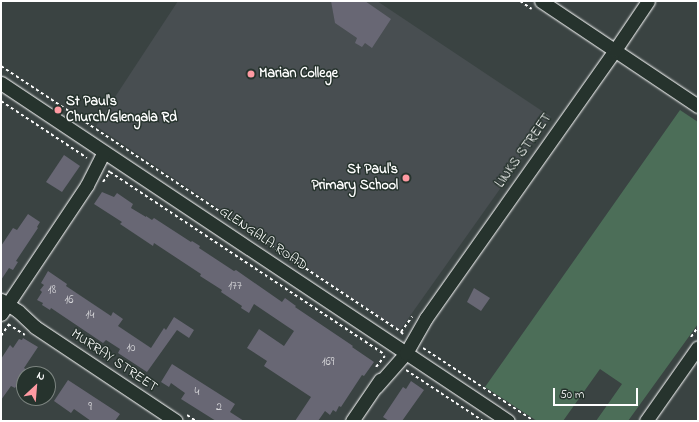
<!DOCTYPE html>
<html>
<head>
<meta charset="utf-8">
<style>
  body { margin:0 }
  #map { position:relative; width:699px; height:422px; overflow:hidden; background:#3a4342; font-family:"Indie Flower",sans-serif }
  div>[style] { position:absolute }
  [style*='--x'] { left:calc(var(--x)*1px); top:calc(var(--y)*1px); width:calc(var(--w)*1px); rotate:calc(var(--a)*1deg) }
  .built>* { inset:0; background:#484e51 }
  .green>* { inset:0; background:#4c6e58 }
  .building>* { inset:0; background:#686774 }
  .path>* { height:2px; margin-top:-1px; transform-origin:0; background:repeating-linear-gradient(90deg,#fff 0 3px,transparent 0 6px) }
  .roads { filter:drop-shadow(0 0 1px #fff) drop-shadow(0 0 1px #fff) }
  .minor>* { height:13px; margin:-6.5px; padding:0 6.5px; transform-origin:6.5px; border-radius:6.5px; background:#26332d }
  .dots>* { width:11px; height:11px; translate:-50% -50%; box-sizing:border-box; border:2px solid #26332d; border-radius:50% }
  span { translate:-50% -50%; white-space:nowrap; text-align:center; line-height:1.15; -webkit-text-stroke:3px #26332d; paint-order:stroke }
  .number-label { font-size:12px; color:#d9d9dc }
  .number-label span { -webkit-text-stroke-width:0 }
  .poi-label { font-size:14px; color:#fff; font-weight:700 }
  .left { translate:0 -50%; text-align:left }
  .right { translate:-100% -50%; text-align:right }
  .street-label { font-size:14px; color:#fff }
  .frame { position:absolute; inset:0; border:2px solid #fff; pointer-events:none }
  .north { position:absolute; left:16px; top:366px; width:40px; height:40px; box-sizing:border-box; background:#26332d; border:1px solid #7d8581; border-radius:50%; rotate:26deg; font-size:11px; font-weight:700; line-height:16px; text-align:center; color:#fff }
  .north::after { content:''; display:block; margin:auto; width:14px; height:18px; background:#ff9aa2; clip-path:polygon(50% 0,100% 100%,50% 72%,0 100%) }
  .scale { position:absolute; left:553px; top:388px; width:85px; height:18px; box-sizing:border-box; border:2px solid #fff; border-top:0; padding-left:5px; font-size:12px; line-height:14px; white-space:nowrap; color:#fff; -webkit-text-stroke:3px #26332d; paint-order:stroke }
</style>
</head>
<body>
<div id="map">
  <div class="built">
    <div style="clip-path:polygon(178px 1px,377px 1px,551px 117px,400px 330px,96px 126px)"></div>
  </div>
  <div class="green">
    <div style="clip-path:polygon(680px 110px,698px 122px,698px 324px,628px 421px,596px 421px,622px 384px,600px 369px,563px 421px,537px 421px,485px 387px)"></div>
  </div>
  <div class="building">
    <div style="clip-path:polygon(331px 1px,365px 1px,391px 19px,372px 48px,365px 43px,362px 47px,355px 43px,357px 38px,335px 23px)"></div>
    <div style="clip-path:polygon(64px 155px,80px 166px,62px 192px,46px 182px)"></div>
    <div style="clip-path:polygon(102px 192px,114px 197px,117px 193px,133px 204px,131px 208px,146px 217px,146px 216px,152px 220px,154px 218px,191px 242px,192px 241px,200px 246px,199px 248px,234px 271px,236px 270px,282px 302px,285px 298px,296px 306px,295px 307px,353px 346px,352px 347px,374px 362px,364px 376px,362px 375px,341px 407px,339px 406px,336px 412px,333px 410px,330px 415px,325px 411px,318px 421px,295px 421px,311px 397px,264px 366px,267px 361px,247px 348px,259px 329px,284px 346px,294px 331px,254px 304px,249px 313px,241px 308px,242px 306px,221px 292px,222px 290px,200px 276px,201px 274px,154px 243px,153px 246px,120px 224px,122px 222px,94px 204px)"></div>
    <div style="clip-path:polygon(28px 214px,40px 222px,37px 227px,38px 228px,16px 261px,18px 262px,13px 270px,9px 268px,1px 280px,1px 246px,13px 228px,17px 230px)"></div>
    <div style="clip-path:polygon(48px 271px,67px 284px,66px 286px,111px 316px,113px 312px,123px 319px,118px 326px,151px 348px,164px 328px,166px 330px,174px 317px,194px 330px,189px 338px,177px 330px,147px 372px,118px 353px,120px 349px,106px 340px,103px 343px,51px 308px,50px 310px,42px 305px,43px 303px,37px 300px,42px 292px,40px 290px,44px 285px,41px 283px)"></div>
    <div style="clip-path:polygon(474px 288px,490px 298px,481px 311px,467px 302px)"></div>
    <div style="clip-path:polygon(23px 338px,38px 347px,24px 368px,27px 370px,15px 388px,11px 386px,1px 400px,1px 359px,10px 345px,13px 348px,19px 339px,22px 340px)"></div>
    <div style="clip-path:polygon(172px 364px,235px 404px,230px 412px,244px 421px,216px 421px,181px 399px,185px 393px,171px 383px,169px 387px,161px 382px)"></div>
    <div style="clip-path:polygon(68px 380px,120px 414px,115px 421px,91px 421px,74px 409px,71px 413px,54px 401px)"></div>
    <div style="clip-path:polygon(411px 381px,424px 390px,402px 421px,389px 421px,383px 417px,403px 387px,406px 389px)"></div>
  </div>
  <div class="path">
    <div style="--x:520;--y:1;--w:14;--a:34"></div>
    <div style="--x:1;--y:66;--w:480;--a:33.6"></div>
    <div style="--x:1;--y:101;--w:103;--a:33.5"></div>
    <div style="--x:110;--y:172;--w:330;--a:33.6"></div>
    <div style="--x:103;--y:182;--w:12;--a:-55"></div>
    <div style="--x:110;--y:172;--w:2;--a:-153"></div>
    <div style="--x:8;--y:324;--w:20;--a:33"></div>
    <div style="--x:403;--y:334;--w:3;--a:-135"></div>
    <div style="--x:401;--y:332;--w:19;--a:-54"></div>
    <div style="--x:1;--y:336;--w:14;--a:-56"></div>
    <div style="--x:691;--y:337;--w:12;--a:-55"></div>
    <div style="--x:423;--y:348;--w:133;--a:33.3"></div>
    <div style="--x:376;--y:367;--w:14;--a:-51"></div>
    <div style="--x:406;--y:370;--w:92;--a:33.5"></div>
    <div style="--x:187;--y:415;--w:11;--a:34"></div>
  </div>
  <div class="roads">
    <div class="minor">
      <div style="--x:541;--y:1;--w:189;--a:33.8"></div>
      <div style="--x:1;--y:83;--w:609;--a:33.69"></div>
      <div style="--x:1;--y:300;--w:20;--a:33"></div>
      <div style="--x:18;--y:311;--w:23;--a:43"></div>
      <div style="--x:35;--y:327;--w:169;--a:33.7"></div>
      <div style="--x:1;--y:314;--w:155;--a:-56.3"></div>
      <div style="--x:87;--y:185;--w:37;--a:-63"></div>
      <div style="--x:376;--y:387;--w:45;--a:-48.6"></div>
      <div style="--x:406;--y:353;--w:40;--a:-60.3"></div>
      <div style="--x:426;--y:318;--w:328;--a:-54.8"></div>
      <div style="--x:615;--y:50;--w:59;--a:-56"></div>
      <div style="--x:352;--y:421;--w:50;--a:-55.7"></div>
      <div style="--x:646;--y:421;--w:90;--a:-54.9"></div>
    </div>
  </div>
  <div class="dots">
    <div style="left:251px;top:74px;background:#ff9aa2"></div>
    <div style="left:58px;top:110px;background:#ff9aa2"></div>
    <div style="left:406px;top:178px;background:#ff9aa2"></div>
  </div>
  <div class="number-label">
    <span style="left:235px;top:287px">177</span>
    <span style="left:52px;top:291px">18</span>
    <span style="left:69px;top:301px">16</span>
    <span style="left:90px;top:316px">14</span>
    <span style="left:131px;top:349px">10</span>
    <span style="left:328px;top:363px">169</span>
    <span style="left:197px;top:393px">4</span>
    <span style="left:90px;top:408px">9</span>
    <span style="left:219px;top:408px">2</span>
  </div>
  <div class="poi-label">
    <span class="left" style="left:259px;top:74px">Marian College</span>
    <span class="left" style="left:66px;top:110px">St Paul's<br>Church/Glengala Rd</span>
    <span class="right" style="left:398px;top:178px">St Paul's<br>Primary School</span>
  </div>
  <div class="street-label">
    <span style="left:524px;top:151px;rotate:-55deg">LINKS STREET</span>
    <span style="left:263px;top:239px;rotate:34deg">GLENGALA ROAD</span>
    <span style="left:114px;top:361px;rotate:34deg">MURRAY STREET</span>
  </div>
  <div class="frame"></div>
  <div class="north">N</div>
  <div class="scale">50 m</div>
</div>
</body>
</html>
